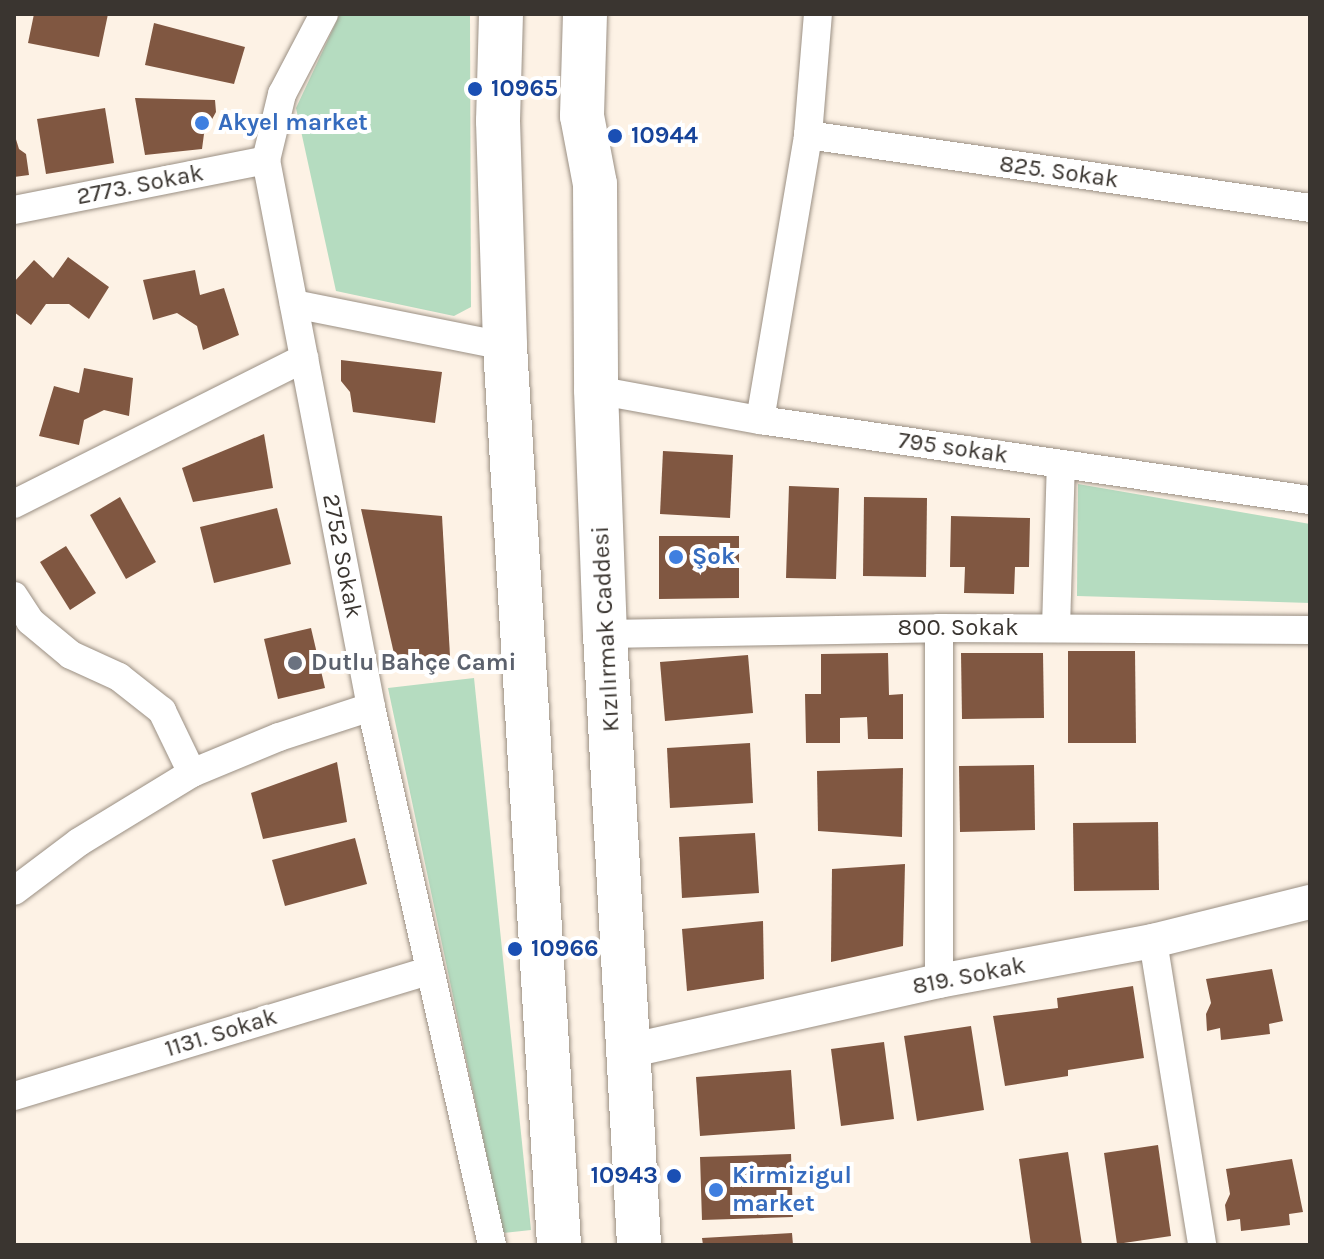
<!DOCTYPE html>
<html>
<head>
<meta charset="utf-8">
<style>
  body { margin:0 }
  #map { position:relative; width:1324px; height:1259px; overflow:hidden; background:#fdf2e5; font-family:Karla,sans-serif }
  div>[style] { position:absolute }
  [style*='--x'] { left:calc(var(--x)*1px); top:calc(var(--y)*1px); width:calc(var(--w)*1px); rotate:calc(var(--a)*1deg) }
  .green>* { inset:0; background:#b5dcc0 }
  .building>* { inset:0; background:#805741 }
  .roads { filter:drop-shadow(0 0 2px #9a8f83) drop-shadow(0 0 2px #9a8f83) }
  .minor>* { height:28px; margin:-14px; padding:0 14px; transform-origin:14px; border-radius:14px; background:#fff }
  .tertiary>* { height:34px; margin:-17px; padding:0 17px; transform-origin:17px; border-radius:17px; background:#fff }
  .primary>* { height:44px; margin:-22px; padding:0 22px; transform-origin:22px; border-radius:22px; background:#fff }
  .dots>* { width:22px; height:22px; translate:-50% -50%; box-sizing:border-box; border:4px solid #fff; border-radius:50% }
  span { translate:-50% -50%; white-space:nowrap; text-align:center; line-height:1.15; -webkit-text-stroke:8px #fff; paint-order:stroke }
  .transit-label { font-size:24px; color:#164399; font-weight:700 }
  .left { translate:0 -50%; text-align:left }
  .right { translate:-100% -50%; text-align:right }
  .shop-label { font-size:24px; color:#366cbe; font-weight:700 }
  .street-label { font-size:24px; color:#3a3530 }
  .worship-label { font-size:24px; color:#5b616d; font-weight:700 }
  .frame { position:absolute; inset:0; border:16px solid #3a3530; pointer-events:none }
</style>
</head>
<body>
<div id="map">
  <div class="green">
    <div style="clip-path:polygon(340px 14px,470px 14px,471px 307px,454px 316px,336px 291px,296px 108px)"></div>
    <div style="clip-path:polygon(1078px 484px,1310px 524px,1310px 603px,1077px 596px)"></div>
    <div style="clip-path:polygon(474px 678px,531px 1230px,503px 1233px,388px 688px)"></div>
  </div>
  <div class="building">
    <div style="clip-path:polygon(34px 14px,108px 14px,99px 57px,28px 43px)"></div>
    <div style="clip-path:polygon(154px 23px,245px 47px,234px 84px,145px 65px)"></div>
    <div style="clip-path:polygon(135px 98px,215px 100px,216px 112px,204px 134px,202px 149px,145px 155px)"></div>
    <div style="clip-path:polygon(105px 108px,114px 163px,46px 174px,37px 119px)"></div>
    <div style="clip-path:polygon(14px 133px,19px 149px,26px 154px,29px 175px,14px 177px)"></div>
    <div style="clip-path:polygon(68px 257px,109px 287px,89px 319px,69px 304px,46px 304px,31px 325px,14px 312px,14px 282px,34px 260px,53px 278px)"></div>
    <div style="clip-path:polygon(195px 270px,200px 295px,224px 288px,239px 335px,203px 350px,197px 326px,177px 313px,153px 320px,143px 280px)"></div>
    <div style="clip-path:polygon(341px 360px,442px 372px,435px 423px,353px 412px,350px 392px,341px 381px)"></div>
    <div style="clip-path:polygon(84px 368px,133px 378px,129px 416px,104px 410px,84px 420px,79px 445px,39px 436px,54px 386px,79px 393px)"></div>
    <div style="clip-path:polygon(264px 434px,273px 488px,193px 502px,182px 468px)"></div>
    <div style="clip-path:polygon(663px 451px,733px 455px,730px 518px,660px 514px)"></div>
    <div style="clip-path:polygon(789px 486px,839px 488px,836px 579px,786px 578px)"></div>
    <div style="clip-path:polygon(120px 497px,156px 562px,126px 579px,90px 515px)"></div>
    <div style="clip-path:polygon(864px 497px,927px 498px,926px 577px,863px 576px)"></div>
    <div style="clip-path:polygon(277px 508px,291px 564px,214px 583px,200px 527px)"></div>
    <div style="clip-path:polygon(361px 509px,442px 516px,450px 656px,395px 658px)"></div>
    <div style="clip-path:polygon(951px 516px,1030px 518px,1029px 567px,1015px 567px,1014px 594px,964px 593px,965px 567px,950px 567px)"></div>
    <div style="clip-path:polygon(659px 536px,739px 536px,739px 598px,659px 599px)"></div>
    <div style="clip-path:polygon(66px 546px,96px 593px,70px 610px,40px 562px)"></div>
    <div style="clip-path:polygon(311px 628px,325px 688px,278px 699px,264px 639px)"></div>
    <div style="clip-path:polygon(1068px 651px,1135px 651px,1136px 743px,1068px 743px)"></div>
    <div style="clip-path:polygon(888px 653px,889px 695px,903px 694px,903px 739px,868px 739px,867px 717px,840px 718px,840px 743px,806px 743px,805px 694px,821px 694px,821px 654px)"></div>
    <div style="clip-path:polygon(961px 653px,1043px 653px,1044px 718px,962px 719px)"></div>
    <div style="clip-path:polygon(748px 655px,753px 713px,665px 721px,660px 662px)"></div>
    <div style="clip-path:polygon(750px 743px,753px 803px,670px 808px,667px 748px)"></div>
    <div style="clip-path:polygon(337px 762px,347px 822px,263px 839px,251px 793px)"></div>
    <div style="clip-path:polygon(1034px 765px,1035px 830px,960px 832px,959px 766px)"></div>
    <div style="clip-path:polygon(903px 768px,902px 837px,818px 831px,817px 771px)"></div>
    <div style="clip-path:polygon(1158px 822px,1159px 890px,1074px 891px,1073px 823px)"></div>
    <div style="clip-path:polygon(755px 833px,759px 893px,682px 898px,679px 837px)"></div>
    <div style="clip-path:polygon(355px 838px,367px 884px,285px 906px,272px 860px)"></div>
    <div style="clip-path:polygon(905px 864px,903px 946px,831px 962px,832px 869px)"></div>
    <div style="clip-path:polygon(763px 921px,764px 979px,687px 991px,682px 929px)"></div>
    <div style="clip-path:polygon(1272px 969px,1283px 1021px,1269px 1024px,1270px 1034px,1221px 1040px,1220px 1028px,1207px 1031px,1206px 1014px,1211px 1003px,1206px 979px)"></div>
    <div style="clip-path:polygon(1133px 986px,1144px 1058px,1068px 1070px,1068px 1076px,1005px 1086px,993px 1016px,1058px 1008px,1057px 998px)"></div>
    <div style="clip-path:polygon(971px 1026px,984px 1110px,917px 1121px,904px 1036px)"></div>
    <div style="clip-path:polygon(884px 1042px,894px 1119px,841px 1126px,831px 1049px)"></div>
    <div style="clip-path:polygon(791px 1070px,795px 1129px,700px 1136px,696px 1077px)"></div>
    <div style="clip-path:polygon(1158px 1145px,1171px 1236px,1117px 1244px,1104px 1153px)"></div>
    <div style="clip-path:polygon(1068px 1152px,1082px 1245px,1031px 1245px,1019px 1159px)"></div>
    <div style="clip-path:polygon(791px 1154px,793px 1217px,702px 1220px,700px 1157px)"></div>
    <div style="clip-path:polygon(1292px 1159px,1303px 1212px,1289px 1214px,1290px 1225px,1241px 1231px,1240px 1219px,1227px 1221px,1225px 1205px,1230px 1194px,1226px 1169px)"></div>
    <div style="clip-path:polygon(792px 1233px,793px 1245px,703px 1245px,702px 1238px)"></div>
  </div>
  <div class="roads">
    <div class="minor">
      <div style="--x:324;--y:14;--w:90;--a:117.7"></div>
      <div style="--x:282;--y:94;--w:68;--a:103.6"></div>
      <div style="--x:266;--y:160;--w:557;--a:79.13"></div>
      <div style="--x:371;--y:707;--w:551;--a:77.32"></div>
      <div style="--x:808;--y:135;--w:507;--a:8.27"></div>
      <div style="--x:14;--y:210;--w:257;--a:-11.2"></div>
      <div style="--x:294;--y:304;--w:215;--a:11.3"></div>
      <div style="--x:596;--y:390;--w:167;--a:10.4"></div>
      <div style="--x:760;--y:420;--w:556;--a:8.28"></div>
      <div style="--x:760;--y:420;--w:289;--a:-80.4"></div>
      <div style="--x:808;--y:135;--w:121;--a:-85.3"></div>
      <div style="--x:14;--y:504;--w:325;--a:-26.7"></div>
      <div style="--x:14;--y:596;--w:30;--a:57"></div>
      <div style="--x:30;--y:621;--w:53;--a:39.7"></div>
      <div style="--x:71;--y:655;--w:53;--a:24.6"></div>
      <div style="--x:119;--y:677;--w:55;--a:38.3"></div>
      <div style="--x:162;--y:711;--w:69;--a:64.2"></div>
      <div style="--x:1056;--y:628;--w:164;--a:-88.3"></div>
      <div style="--x:605;--y:634;--w:334;--a:-1"></div>
      <div style="--x:939;--y:628;--w:371;--a:0.3"></div>
      <div style="--x:14;--y:891;--w:81;--a:-37"></div>
      <div style="--x:79;--y:842;--w:132;--a:-31.4"></div>
      <div style="--x:192;--y:773;--w:94;--a:-22.5"></div>
      <div style="--x:279;--y:737;--w:97;--a:-18.1"></div>
      <div style="--x:1153;--y:941;--w:308;--a:80.8"></div>
      <div style="--x:939;--y:981;--w:353;--a:-90"></div>
      <div style="--x:14;--y:1096;--w:432;--a:-16.8"></div>
    </div>
    <div class="tertiary">
      <div style="--x:628;--y:1051;--w:319;--a:-12.7"></div>
      <div style="--x:939;--y:981;--w:218;--a:-10.6"></div>
      <div style="--x:1153;--y:941;--w:162;--a:-14"></div>
    </div>
    <div class="primary">
      <div style="--x:501;--y:14;--w:107;--a:91.6"></div>
      <div style="--x:498;--y:121;--w:225;--a:88.2"></div>
      <div style="--x:505;--y:346;--w:901;--a:86.56"></div>
      <div style="--x:585;--y:14;--w:102;--a:91.7"></div>
      <div style="--x:582;--y:116;--w:69;--a:79.2"></div>
      <div style="--x:595;--y:184;--w:206;--a:89.7"></div>
      <div style="--x:596;--y:390;--w:244;--a:87.9"></div>
      <div style="--x:605;--y:634;--w:612;--a:86.81"></div>
    </div>
  </div>
  <div class="dots">
    <div style="left:475px;top:89px;background:#1a4fb4"></div>
    <div style="left:202px;top:123px;background:#3f7fe0"></div>
    <div style="left:615px;top:136px;background:#1a4fb4"></div>
    <div style="left:676px;top:557px;background:#3f7fe0"></div>
    <div style="left:295px;top:663px;background:#6b7280"></div>
    <div style="left:515px;top:949px;background:#1a4fb4"></div>
    <div style="left:674px;top:1176px;background:#1a4fb4"></div>
    <div style="left:716px;top:1190px;background:#3f7fe0"></div>
  </div>
  <div class="transit-label">
    <span class="left" style="left:491px;top:89px">10965</span>
    <span class="left" style="left:631px;top:136px">10944</span>
    <span class="left" style="left:531px;top:949px">10966</span>
    <span class="right" style="left:658px;top:1176px">10943</span>
  </div>
  <div class="shop-label">
    <span class="left" style="left:218px;top:123px">Akyel market</span>
    <span class="left" style="left:692px;top:557px">Şok</span>
    <span class="left" style="left:732px;top:1190px">Kirmizigul<br>market</span>
  </div>
  <div class="street-label">
    <span style="left:1059px;top:172px;rotate:8deg">825. Sokak</span>
    <span style="left:140px;top:185px;rotate:-11deg">2773. Sokak</span>
    <span style="left:953px;top:448px;rotate:8deg">795 sokak</span>
    <span style="left:342px;top:556px;rotate:79deg">2752 Sokak</span>
    <span style="left:958px;top:628px">800. Sokak</span>
    <span style="left:606px;top:629px;rotate:-93deg">Kızılırmak Caddesi</span>
    <span style="left:969px;top:976px;rotate:-11deg">819. Sokak</span>
    <span style="left:221px;top:1033px;rotate:-17deg">1131. Sokak</span>
  </div>
  <div class="worship-label">
    <span class="left" style="left:311px;top:663px">Dutlu Bahçe Cami</span>
  </div>
  <div class="frame"></div>
</div>
</body>
</html>
